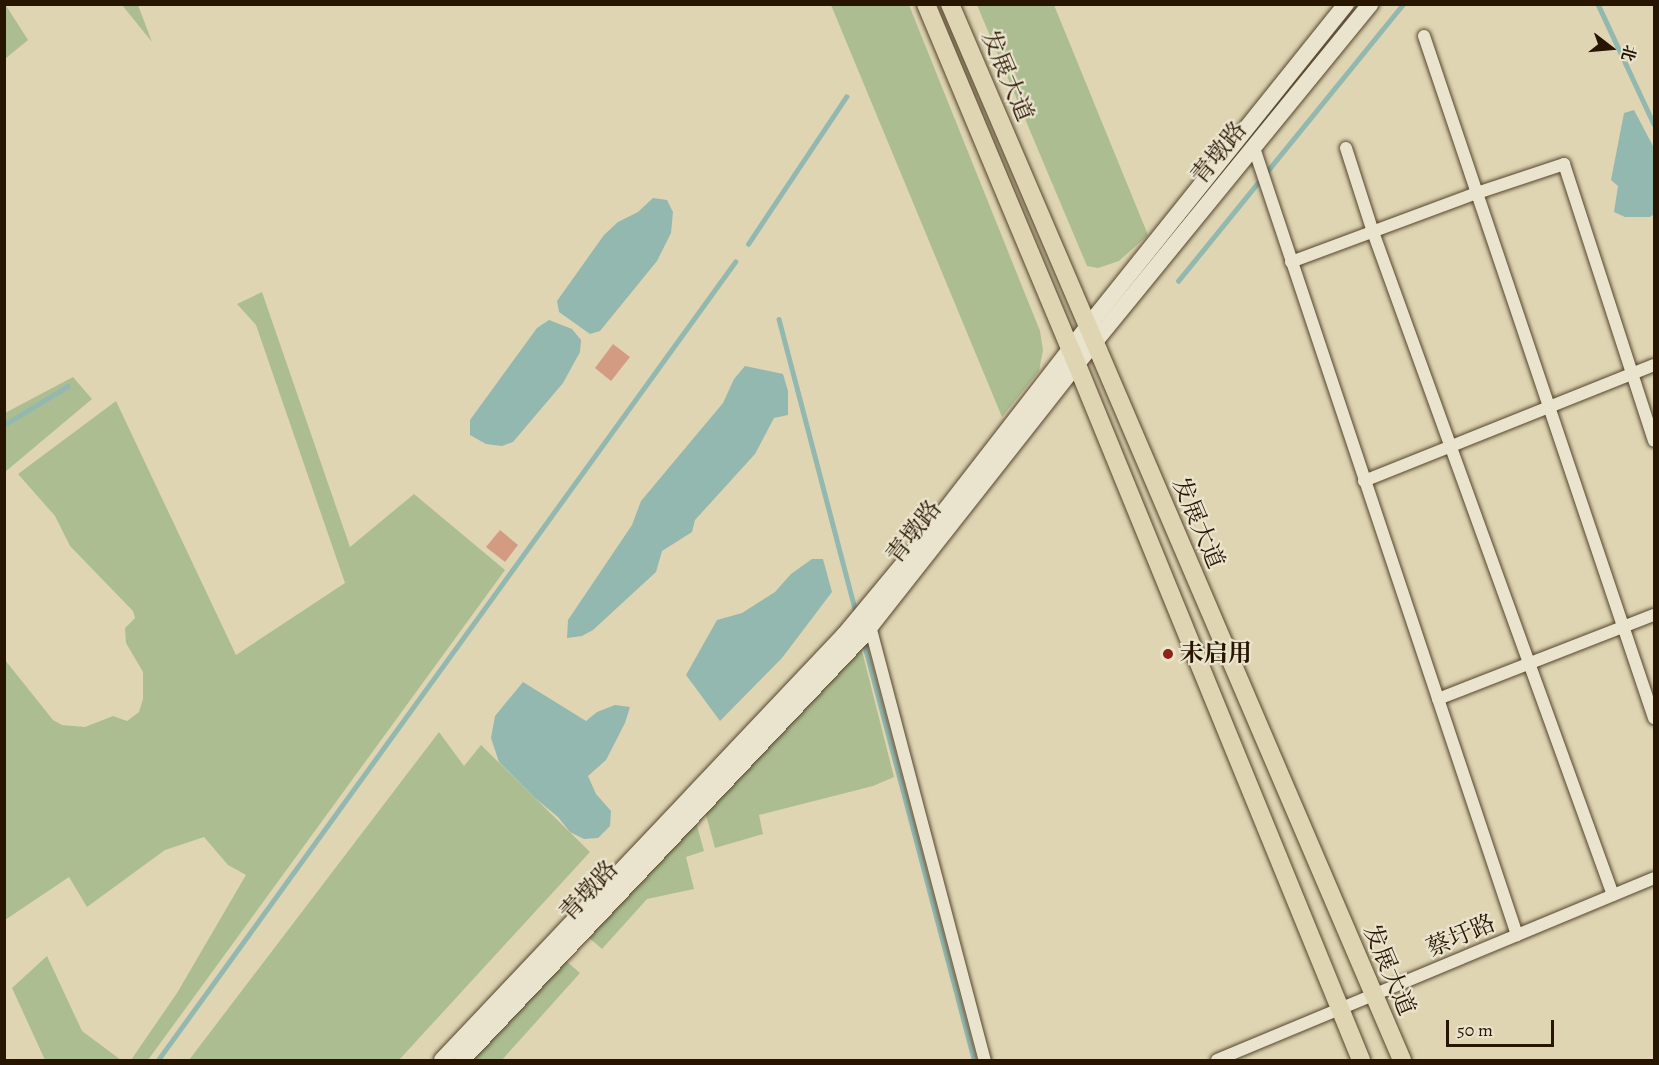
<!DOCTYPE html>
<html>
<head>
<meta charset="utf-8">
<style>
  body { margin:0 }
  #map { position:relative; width:1659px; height:1065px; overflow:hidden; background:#dfd5b3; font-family:Alegreya,"Noto Serif SC",serif }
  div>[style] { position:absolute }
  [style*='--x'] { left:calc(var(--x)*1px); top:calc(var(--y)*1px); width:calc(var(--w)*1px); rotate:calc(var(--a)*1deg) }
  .green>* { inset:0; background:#acbe91 }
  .water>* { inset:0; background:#93b8af }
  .stream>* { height:4.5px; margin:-2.25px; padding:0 2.25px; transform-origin:2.25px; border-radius:2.25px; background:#93b8af }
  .building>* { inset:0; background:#d49b83 }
  .roads { filter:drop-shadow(0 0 2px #56452d) drop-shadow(0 0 2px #56452d) }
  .minor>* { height:12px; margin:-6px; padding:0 6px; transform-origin:6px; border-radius:6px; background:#eae4ce }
  .secondary>* { height:16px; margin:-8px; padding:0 8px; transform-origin:8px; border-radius:8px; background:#eae4ce }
  .primary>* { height:18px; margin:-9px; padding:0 9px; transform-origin:9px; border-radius:9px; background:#dfd5b3 }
  .dots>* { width:16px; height:16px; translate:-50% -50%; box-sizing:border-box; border:3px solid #eae4ce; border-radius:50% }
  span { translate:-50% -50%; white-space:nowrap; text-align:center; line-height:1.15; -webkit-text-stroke:4.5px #eae4ce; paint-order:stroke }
  .street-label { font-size:24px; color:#281500 }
  .poi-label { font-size:24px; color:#281500; font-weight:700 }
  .left { translate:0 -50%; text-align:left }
  .frame { position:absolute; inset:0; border:6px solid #281500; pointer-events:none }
  .north { position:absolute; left:1581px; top:18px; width:60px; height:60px; -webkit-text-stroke:4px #eae4ce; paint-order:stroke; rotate:106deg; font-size:16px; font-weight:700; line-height:24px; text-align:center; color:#281500 }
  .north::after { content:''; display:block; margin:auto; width:21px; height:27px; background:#281500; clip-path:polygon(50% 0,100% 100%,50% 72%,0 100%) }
  .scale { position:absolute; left:1446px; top:1020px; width:108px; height:27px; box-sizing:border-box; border:3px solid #281500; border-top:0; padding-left:8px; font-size:18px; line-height:21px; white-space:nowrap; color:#281500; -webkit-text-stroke:4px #eae4ce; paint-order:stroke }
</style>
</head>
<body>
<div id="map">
  <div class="green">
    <div style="clip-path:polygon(5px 4px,28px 40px,5px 59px,4px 5px)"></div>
    <div style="clip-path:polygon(122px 5px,138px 5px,152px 42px)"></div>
    <div style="clip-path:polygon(831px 5px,909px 5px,1040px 331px,1043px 350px,1039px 371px,1002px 417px)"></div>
    <div style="clip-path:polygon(977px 5px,1054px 5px,1148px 235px,1119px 261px,1098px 268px,1087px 266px)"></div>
    <div style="clip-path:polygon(262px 292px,350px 547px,414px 494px,505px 570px,148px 1060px,131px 1060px,177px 993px,246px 875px,228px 865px,204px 837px,165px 850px,87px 907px,69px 877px,5px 920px,5px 660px,53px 720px,62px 725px,85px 727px,113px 716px,127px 721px,139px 712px,143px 699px,143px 672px,126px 643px,125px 628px,135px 618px,133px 611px,70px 546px,55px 516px,18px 474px,116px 401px,236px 655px,345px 583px,256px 325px,237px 304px)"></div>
    <div style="clip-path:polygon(73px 377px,92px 399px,5px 472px,5px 413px)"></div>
    <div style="clip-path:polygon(861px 647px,894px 777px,873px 786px,759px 815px,763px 834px,715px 848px,705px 811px)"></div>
    <div style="clip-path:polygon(439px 732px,464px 766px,481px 745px,590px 852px,399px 1060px,189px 1060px)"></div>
    <div style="clip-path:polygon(696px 822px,704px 851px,686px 857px,694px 889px,647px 899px,602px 949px,587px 936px)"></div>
    <div style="clip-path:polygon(47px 956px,82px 1031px,121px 1060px,45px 1060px,12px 988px)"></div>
    <div style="clip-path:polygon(565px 960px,580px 973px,502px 1060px,473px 1060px)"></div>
  </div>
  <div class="water">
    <div style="clip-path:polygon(1634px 110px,1654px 148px,1654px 214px,1650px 217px,1625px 217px,1614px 212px,1618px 186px,1611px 180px,1624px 113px)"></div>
    <div style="clip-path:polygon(653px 198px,667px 200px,673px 212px,671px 233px,657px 261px,600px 331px,590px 334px,559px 312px,557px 301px,604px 235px,618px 222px,638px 212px)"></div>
    <div style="clip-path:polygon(549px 320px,572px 329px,581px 340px,580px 352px,563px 383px,513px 442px,502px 446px,486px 444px,470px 435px,470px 420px,537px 328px)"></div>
    <div style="clip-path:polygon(745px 366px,783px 374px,788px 391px,788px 415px,774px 418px,755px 454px,695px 520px,692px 532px,662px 551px,656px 572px,593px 630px,582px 636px,567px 638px,568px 620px,632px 525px,641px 501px,723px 403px,734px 379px)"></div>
    <div style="clip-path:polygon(812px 559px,823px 559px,832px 592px,782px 658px,720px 721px,686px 675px,717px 620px,742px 613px,775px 592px,791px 574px)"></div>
    <div style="clip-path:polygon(523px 682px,586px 721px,597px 712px,615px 705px,630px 707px,625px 723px,606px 760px,588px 776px,596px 794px,611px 811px,610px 826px,598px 838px,584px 839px,570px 832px,558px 817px,535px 798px,499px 762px,491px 738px,495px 716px)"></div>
  </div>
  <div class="stream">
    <div style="--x:1598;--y:4;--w:132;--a:65"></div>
    <div style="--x:748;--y:244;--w:177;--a:-56.3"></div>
    <div style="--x:1178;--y:281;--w:357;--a:-50.9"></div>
    <div style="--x:779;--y:319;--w:300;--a:75.3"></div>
    <div style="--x:4;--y:425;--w:75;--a:-31.4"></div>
    <div style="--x:865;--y:646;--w:428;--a:75.2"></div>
    <div style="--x:158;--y:1060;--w:985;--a:-54.13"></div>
  </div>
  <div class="building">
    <div style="clip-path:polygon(613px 344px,630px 357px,611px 381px,595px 368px)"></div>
    <div style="clip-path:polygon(500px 530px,518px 545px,505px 562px,486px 547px)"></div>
  </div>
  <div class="roads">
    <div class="minor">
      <div style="--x:1424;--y:36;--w:720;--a:71.36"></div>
      <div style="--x:1254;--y:148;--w:830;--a:71.52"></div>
      <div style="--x:1346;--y:148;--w:88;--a:72.2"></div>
      <div style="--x:1373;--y:232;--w:705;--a:70.1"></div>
      <div style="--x:1291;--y:262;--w:198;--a:-20.4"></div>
      <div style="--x:1477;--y:193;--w:92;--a:-18.4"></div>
      <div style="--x:1564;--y:164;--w:291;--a:72"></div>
      <div style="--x:1364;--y:481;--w:312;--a:-21.8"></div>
      <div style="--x:870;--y:626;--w:449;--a:75.2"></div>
      <div style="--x:1438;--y:699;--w:232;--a:-21.3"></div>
      <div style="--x:1217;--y:1060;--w:473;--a:-22.6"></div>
    </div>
    <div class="secondary">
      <div style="--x:442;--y:1060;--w:586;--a:-46.59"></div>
      <div style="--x:845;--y:634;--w:100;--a:-50.3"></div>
      <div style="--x:909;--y:557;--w:292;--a:-52.2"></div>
      <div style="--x:1088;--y:326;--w:413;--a:-51.3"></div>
      <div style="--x:462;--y:1060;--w:582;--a:-46.6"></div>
      <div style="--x:862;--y:637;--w:346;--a:-51.8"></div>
      <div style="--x:1076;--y:365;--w:466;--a:-50.8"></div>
    </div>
    <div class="primary">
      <div style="--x:926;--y:4;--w:375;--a:67.3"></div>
      <div style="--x:1071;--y:350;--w:767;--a:67.78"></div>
      <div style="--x:950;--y:4;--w:1149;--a:66.83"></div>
    </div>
  </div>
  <div class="dots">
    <div style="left:1168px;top:654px;background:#8f2418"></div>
  </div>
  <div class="street-label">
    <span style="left:1007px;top:76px;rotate:67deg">发展大道</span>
    <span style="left:1219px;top:153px;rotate:-51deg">青墩路</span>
    <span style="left:1198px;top:523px;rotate:67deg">发展大道</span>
    <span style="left:914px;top:532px;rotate:-52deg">青墩路</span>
    <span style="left:589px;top:891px;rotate:-47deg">青墩路</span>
    <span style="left:1461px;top:936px;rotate:-23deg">蔡圩路</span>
    <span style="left:1389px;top:970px;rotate:67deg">发展大道</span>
  </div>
  <div class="poi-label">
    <span class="left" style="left:1180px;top:654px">未启用</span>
  </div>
  <div class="frame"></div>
  <div class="north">北</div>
  <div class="scale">50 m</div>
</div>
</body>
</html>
